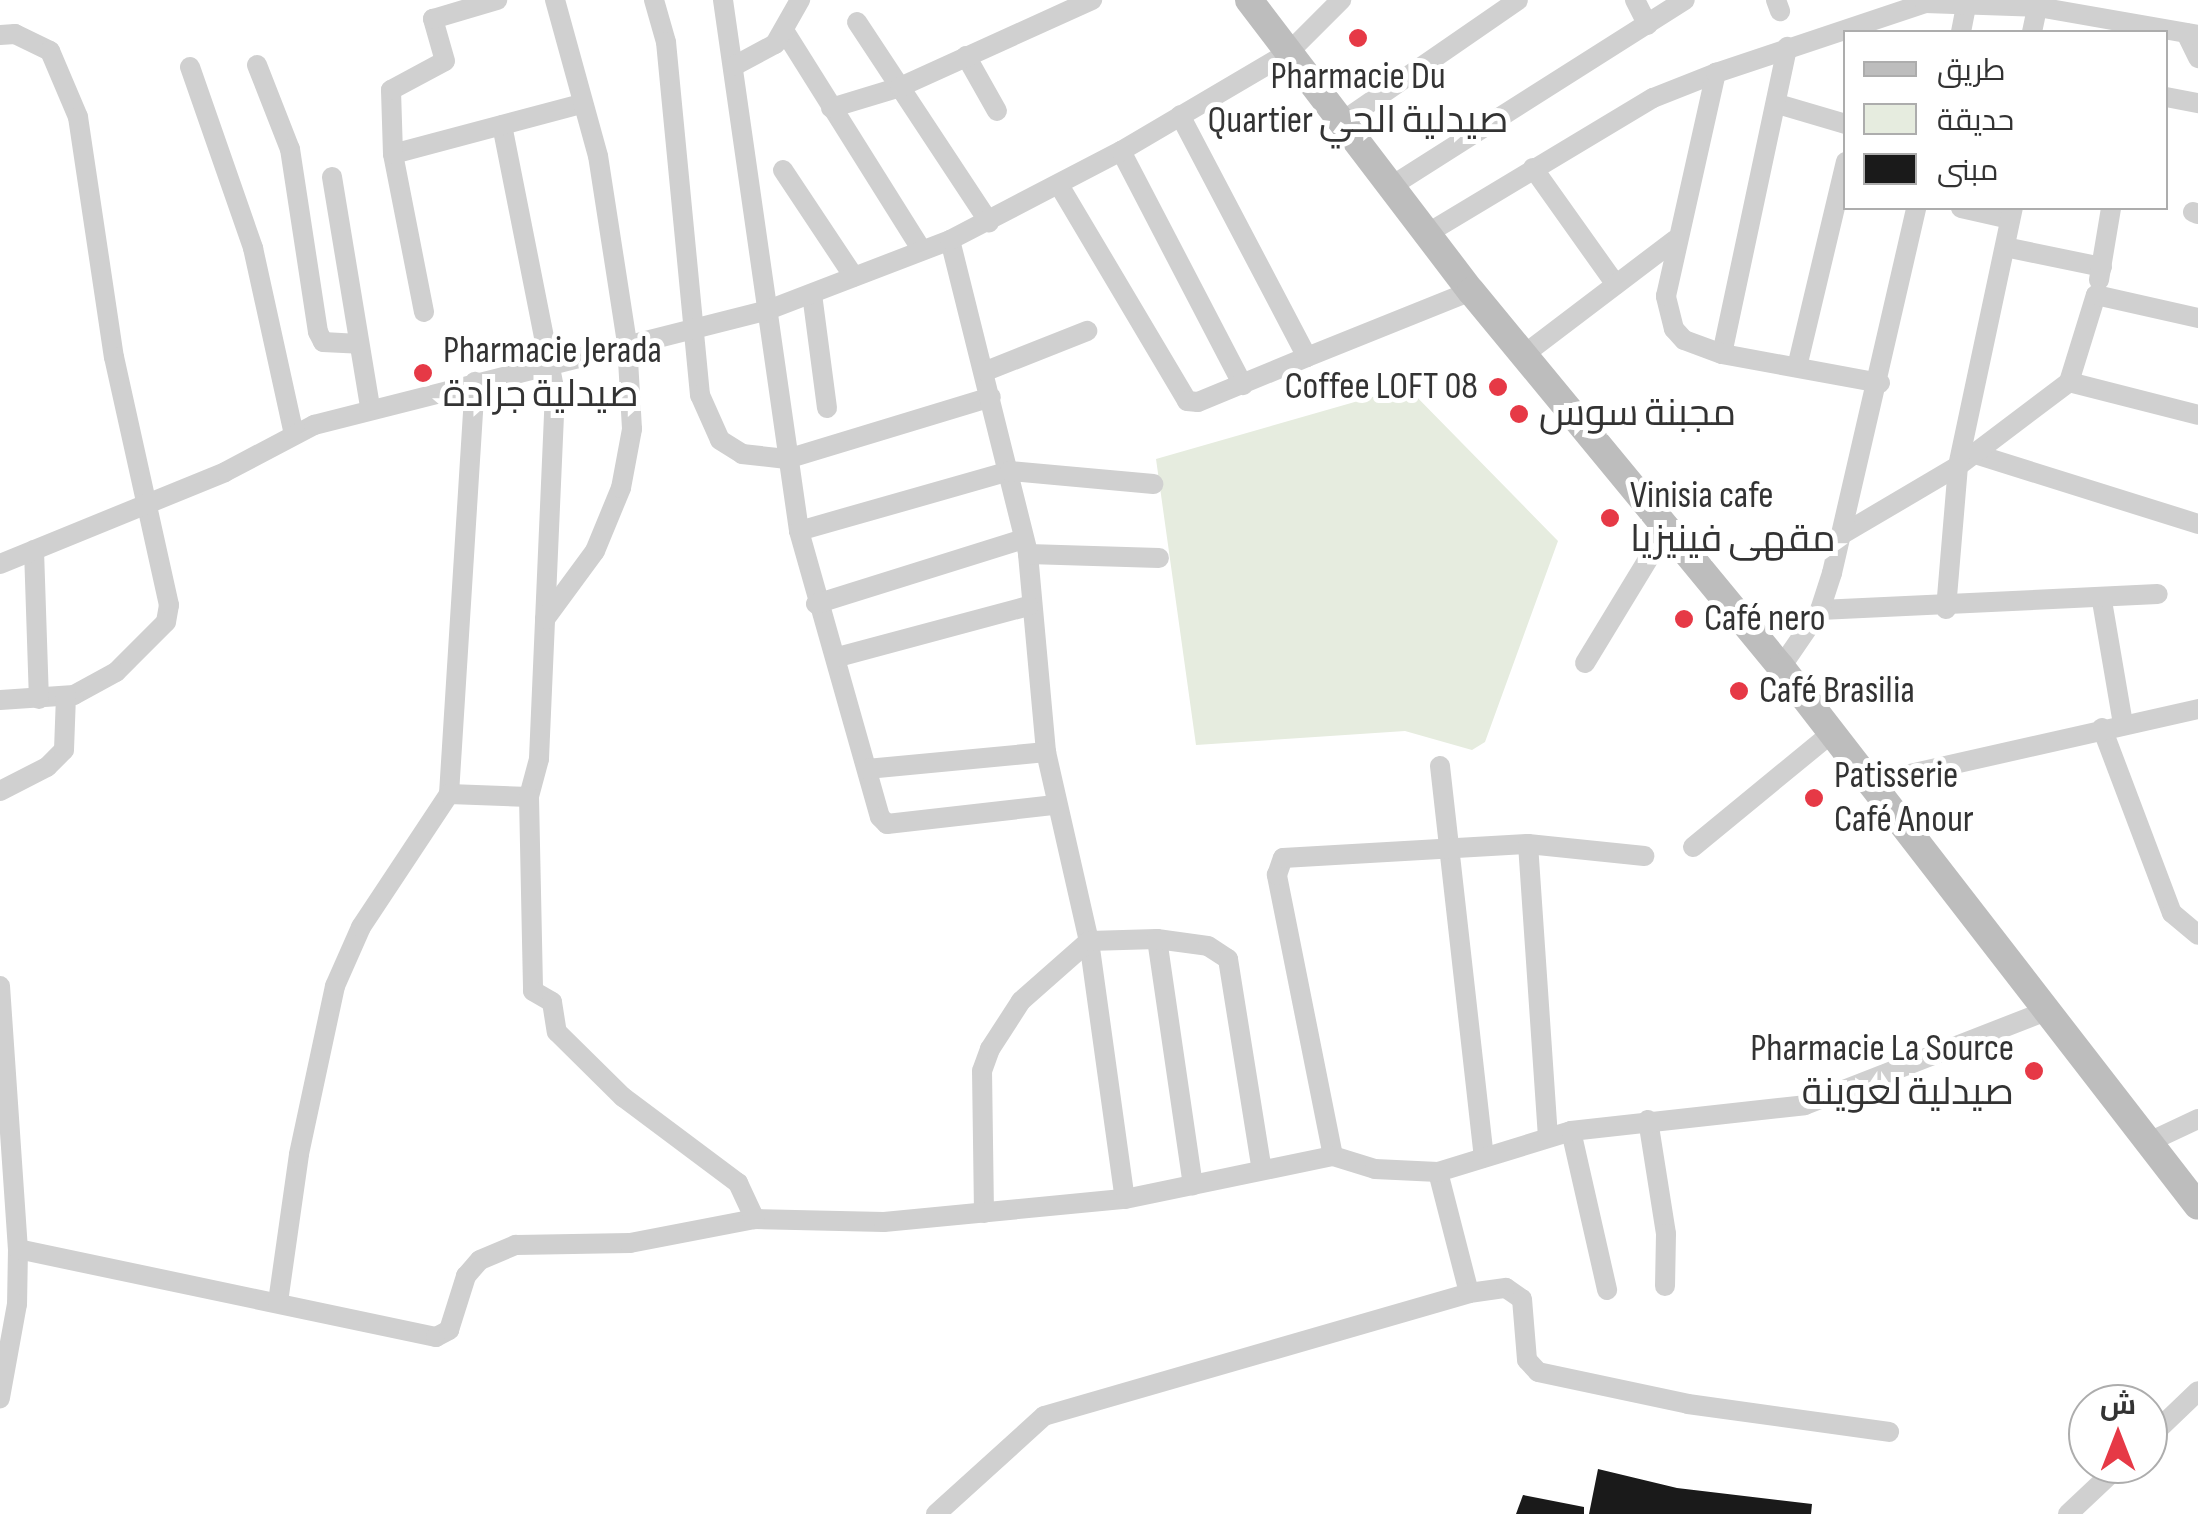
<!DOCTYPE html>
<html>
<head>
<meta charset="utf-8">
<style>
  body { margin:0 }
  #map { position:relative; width:2198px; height:1514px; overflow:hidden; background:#fff; font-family:"Sofia Sans Condensed",Cairo,sans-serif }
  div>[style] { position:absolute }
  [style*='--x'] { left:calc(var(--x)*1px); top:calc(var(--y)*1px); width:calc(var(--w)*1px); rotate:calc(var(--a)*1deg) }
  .green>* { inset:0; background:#e6ecdf }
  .building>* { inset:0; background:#1a1a1a }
  .minor>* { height:20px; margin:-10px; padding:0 10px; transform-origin:10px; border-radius:10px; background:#d0d0d0 }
  .secondary>* { height:28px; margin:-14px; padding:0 14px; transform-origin:14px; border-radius:14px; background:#bdbdbd }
  .dots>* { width:28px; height:28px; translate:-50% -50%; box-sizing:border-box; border:5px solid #fff; border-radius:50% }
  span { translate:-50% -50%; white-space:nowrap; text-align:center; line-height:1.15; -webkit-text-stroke:10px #fff; paint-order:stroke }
  .poi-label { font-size:38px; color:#333 }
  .left { translate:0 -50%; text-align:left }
  .right { translate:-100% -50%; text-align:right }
  .legend { position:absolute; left:1843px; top:30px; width:325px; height:180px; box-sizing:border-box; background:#fff; border:2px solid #adadad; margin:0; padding:12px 18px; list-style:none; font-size:30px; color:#333 }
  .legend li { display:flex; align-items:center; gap:20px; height:50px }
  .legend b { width:50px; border:2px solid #adadad }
  .north { position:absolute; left:2068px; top:1384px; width:100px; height:100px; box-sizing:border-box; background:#fff; border:2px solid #adadad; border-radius:50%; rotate:0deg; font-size:28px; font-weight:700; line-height:40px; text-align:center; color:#333 }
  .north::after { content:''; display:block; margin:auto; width:35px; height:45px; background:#e63946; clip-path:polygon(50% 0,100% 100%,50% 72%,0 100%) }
</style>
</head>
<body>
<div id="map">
  <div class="green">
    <div style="clip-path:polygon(1407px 387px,1558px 541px,1485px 742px,1472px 750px,1405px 731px,1196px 745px,1156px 459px)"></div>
  </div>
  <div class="building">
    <div style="clip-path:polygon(1598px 1469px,1677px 1488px,1812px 1504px,1811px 1514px,1589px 1514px)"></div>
    <div style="clip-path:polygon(1523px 1495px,1584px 1507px,1584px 1514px,1516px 1514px)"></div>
  </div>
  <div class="minor">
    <div style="--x:654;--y:0;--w:44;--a:74.1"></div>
    <div style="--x:666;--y:42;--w:355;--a:84.5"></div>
    <div style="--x:700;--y:395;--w:49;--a:66"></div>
    <div style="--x:720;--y:440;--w:26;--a:32"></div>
    <div style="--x:742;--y:454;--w:45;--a:6.3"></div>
    <div style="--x:787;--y:459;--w:213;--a:-16.9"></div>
    <div style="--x:723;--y:0;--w:536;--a:81.85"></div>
    <div style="--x:799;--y:531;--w:297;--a:74.2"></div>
    <div style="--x:880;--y:817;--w:10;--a:45"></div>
    <div style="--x:887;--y:824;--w:169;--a:-6.5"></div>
    <div style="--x:1635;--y:0;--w:28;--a:63"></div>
    <div style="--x:1776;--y:0;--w:12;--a:70"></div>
    <div style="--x:857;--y:22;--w:240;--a:56.6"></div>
    <div style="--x:785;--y:32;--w:257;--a:57.9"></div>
    <div style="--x:1961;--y:32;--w:33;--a:-79"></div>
    <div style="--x:2032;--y:32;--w:33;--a:-78"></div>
    <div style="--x:2186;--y:33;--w:28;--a:64"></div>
    <div style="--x:0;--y:35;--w:15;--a:-4"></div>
    <div style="--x:15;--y:34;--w:39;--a:26"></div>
    <div style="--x:50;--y:51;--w:72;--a:67"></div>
    <div style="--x:78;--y:117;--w:243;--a:81.5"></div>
    <div style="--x:114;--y:357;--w:254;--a:77.5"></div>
    <div style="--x:169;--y:605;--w:17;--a:100"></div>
    <div style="--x:166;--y:622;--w:71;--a:135"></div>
    <div style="--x:116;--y:672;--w:48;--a:151.3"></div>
    <div style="--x:74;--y:695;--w:74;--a:176.1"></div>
    <div style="--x:966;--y:56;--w:63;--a:60.6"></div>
    <div style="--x:257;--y:65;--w:90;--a:68.6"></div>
    <div style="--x:290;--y:149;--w:185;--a:81.3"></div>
    <div style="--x:318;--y:332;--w:11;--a:63"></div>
    <div style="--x:323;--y:342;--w:36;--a:3"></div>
    <div style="--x:734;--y:66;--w:47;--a:-28.2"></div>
    <div style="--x:775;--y:44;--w:51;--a:-60.4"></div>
    <div style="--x:190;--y:67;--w:192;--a:70.8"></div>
    <div style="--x:253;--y:248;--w:191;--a:77.6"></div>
    <div style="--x:2166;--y:97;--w:33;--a:11"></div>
    <div style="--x:1778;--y:104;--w:71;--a:16.4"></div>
    <div style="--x:831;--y:108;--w:72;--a:-16.9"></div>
    <div style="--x:900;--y:87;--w:211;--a:-24.4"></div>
    <div style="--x:1340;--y:123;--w:216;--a:-34.6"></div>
    <div style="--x:502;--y:125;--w:272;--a:78.8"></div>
    <div style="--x:555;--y:392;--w:367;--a:92.5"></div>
    <div style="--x:539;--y:759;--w:39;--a:105"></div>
    <div style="--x:1121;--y:151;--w:264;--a:62.5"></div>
    <div style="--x:393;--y:154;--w:195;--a:-14.9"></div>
    <div style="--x:1533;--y:168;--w:143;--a:54.6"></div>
    <div style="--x:783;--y:170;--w:128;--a:56.4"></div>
    <div style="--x:332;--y:177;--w:233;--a:80.6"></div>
    <div style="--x:1059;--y:185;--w:251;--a:59.3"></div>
    <div style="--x:1187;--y:401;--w:11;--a:5"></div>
    <div style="--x:1198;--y:402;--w:118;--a:-22.4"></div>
    <div style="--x:1307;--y:357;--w:273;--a:-117.7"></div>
    <div style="--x:1390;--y:187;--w:349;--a:-32.4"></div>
    <div style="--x:1961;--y:208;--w:50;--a:12.7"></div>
    <div style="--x:2193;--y:212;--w:5;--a:22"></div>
    <div style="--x:1428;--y:233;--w:262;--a:-31"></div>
    <div style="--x:1653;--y:98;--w:68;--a:-21.6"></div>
    <div style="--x:950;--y:240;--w:324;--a:76"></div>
    <div style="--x:1028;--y:554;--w:199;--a:84.8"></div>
    <div style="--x:1046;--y:752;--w:194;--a:77.2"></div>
    <div style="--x:1089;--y:941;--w:260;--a:82.1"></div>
    <div style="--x:2005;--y:247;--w:99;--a:11.7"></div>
    <div style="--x:2099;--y:280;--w:73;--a:-80.5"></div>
    <div style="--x:812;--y:294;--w:115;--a:82.5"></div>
    <div style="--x:424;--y:312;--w:161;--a:-101.1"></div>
    <div style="--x:393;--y:154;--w:64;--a:-91.8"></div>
    <div style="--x:391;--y:90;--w:61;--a:-28.2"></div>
    <div style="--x:445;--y:61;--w:44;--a:-105.9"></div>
    <div style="--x:433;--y:19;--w:67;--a:-16.5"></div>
    <div style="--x:1722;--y:354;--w:314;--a:-78"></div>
    <div style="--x:1522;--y:356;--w:192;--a:-37.2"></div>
    <div style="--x:1307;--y:357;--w:177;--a:-21.9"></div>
    <div style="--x:1797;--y:367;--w:211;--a:-76.6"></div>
    <div style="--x:986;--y:371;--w:109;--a:-21.6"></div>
    <div style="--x:2069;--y:382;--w:133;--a:14.3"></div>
    <div style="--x:1880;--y:383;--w:161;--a:-169.6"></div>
    <div style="--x:1722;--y:354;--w:40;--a:-159.8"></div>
    <div style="--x:1684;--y:340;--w:15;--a:-132"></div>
    <div style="--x:1674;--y:329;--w:34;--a:-104"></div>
    <div style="--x:1666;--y:296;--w:229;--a:-77.4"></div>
    <div style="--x:1716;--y:73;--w:220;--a:-18.5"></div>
    <div style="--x:1925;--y:3;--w:113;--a:2"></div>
    <div style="--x:2038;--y:7;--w:162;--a:9.9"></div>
    <div style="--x:1975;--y:454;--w:234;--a:17.4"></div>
    <div style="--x:799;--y:531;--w:219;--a:-15.9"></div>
    <div style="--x:1010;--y:471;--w:144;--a:5.2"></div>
    <div style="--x:1841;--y:535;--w:136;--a:-30.5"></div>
    <div style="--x:1958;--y:466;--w:139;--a:-37.1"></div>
    <div style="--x:2069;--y:382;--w:91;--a:-72.8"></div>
    <div style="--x:2096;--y:295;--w:105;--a:12.7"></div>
    <div style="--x:34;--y:550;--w:149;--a:88.1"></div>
    <div style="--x:1028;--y:554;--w:131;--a:1.7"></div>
    <div style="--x:0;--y:564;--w:243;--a:-22.2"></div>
    <div style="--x:225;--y:472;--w:101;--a:-27.8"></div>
    <div style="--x:314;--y:425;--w:468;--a:-14.2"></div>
    <div style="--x:768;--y:310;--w:195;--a:-21"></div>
    <div style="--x:950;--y:240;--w:193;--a:-27.5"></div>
    <div style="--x:1121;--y:151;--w:195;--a:-30.5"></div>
    <div style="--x:1289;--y:52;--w:74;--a:-45"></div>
    <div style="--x:2102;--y:601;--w:125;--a:80.3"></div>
    <div style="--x:816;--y:604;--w:217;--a:-17.4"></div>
    <div style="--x:1946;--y:609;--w:144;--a:-85.2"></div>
    <div style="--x:1958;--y:466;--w:264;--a:-78"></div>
    <div style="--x:1820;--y:610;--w:338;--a:-2.7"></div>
    <div style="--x:545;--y:619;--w:84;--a:-53.7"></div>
    <div style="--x:595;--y:551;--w:68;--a:-67.6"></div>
    <div style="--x:621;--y:488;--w:60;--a:-79.4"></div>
    <div style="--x:632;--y:429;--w:86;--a:-93.3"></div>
    <div style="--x:627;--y:343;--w:189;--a:-98.8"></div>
    <div style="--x:598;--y:156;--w:162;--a:-105.4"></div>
    <div style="--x:838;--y:657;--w:197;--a:-15"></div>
    <div style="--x:1585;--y:663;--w:158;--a:-58.7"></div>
    <div style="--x:1781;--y:667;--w:69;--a:-55.6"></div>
    <div style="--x:1820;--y:610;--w:39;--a:-72"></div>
    <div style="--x:1832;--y:573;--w:375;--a:-77"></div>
    <div style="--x:2102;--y:728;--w:198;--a:69.3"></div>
    <div style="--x:2172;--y:913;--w:34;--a:40"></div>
    <div style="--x:1440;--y:766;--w:394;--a:83.6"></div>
    <div style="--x:867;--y:769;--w:180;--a:-5.4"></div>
    <div style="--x:1870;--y:783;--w:336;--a:-12.7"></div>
    <div style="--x:0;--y:791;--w:53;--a:-27.1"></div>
    <div style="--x:47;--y:767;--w:24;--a:-45"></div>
    <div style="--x:64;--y:750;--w:54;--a:-87.9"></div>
    <div style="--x:449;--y:794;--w:413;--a:-86.4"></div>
    <div style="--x:1528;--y:844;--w:294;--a:86.1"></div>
    <div style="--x:1693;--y:847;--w:180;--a:-39.4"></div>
    <div style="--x:1157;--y:939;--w:249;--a:81.7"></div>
    <div style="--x:0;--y:986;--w:264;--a:86.1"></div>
    <div style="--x:18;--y:1249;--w:55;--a:91"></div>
    <div style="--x:17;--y:1304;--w:96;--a:100.3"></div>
    <div style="--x:1648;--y:1120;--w:115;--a:81"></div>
    <div style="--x:1666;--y:1234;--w:52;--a:91.1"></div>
    <div style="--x:1571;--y:1131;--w:163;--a:77.2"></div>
    <div style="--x:2149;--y:1142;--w:54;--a:-25.1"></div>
    <div style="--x:1333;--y:1156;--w:287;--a:-101.3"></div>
    <div style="--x:1277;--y:875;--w:18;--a:-71"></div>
    <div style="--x:1283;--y:858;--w:245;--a:-3.3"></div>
    <div style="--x:1528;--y:844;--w:117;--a:5.9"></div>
    <div style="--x:1438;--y:1172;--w:125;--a:75.6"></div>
    <div style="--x:984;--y:1213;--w:142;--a:-90.8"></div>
    <div style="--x:982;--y:1071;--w:23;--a:-70"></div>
    <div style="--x:990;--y:1049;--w:57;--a:-57.1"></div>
    <div style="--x:1021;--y:1001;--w:91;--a:-41.4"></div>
    <div style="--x:1089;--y:941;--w:68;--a:-1.7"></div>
    <div style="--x:1157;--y:939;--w:51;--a:7.8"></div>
    <div style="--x:1208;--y:946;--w:24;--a:33"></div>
    <div style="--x:1228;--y:959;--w:210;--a:80.9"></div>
    <div style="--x:18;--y:1249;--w:427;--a:11.9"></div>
    <div style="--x:436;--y:1337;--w:15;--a:-28"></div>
    <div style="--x:449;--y:1330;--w:57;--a:-72.5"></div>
    <div style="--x:466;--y:1276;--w:21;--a:-49"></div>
    <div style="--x:480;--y:1260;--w:39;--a:-23"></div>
    <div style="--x:516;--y:1245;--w:114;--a:-1"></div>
    <div style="--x:630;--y:1243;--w:127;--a:-10.9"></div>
    <div style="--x:755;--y:1219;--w:129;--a:1.3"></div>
    <div style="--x:884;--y:1222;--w:242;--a:-5.5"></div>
    <div style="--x:1125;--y:1199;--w:212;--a:-11.7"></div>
    <div style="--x:1333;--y:1156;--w:44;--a:17.2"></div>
    <div style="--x:1375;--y:1169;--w:63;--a:2.7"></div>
    <div style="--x:1438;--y:1172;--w:139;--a:-17.1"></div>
    <div style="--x:1571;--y:1131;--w:235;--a:-6.3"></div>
    <div style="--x:1805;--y:1105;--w:259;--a:-21.3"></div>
    <div style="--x:278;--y:1302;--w:149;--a:-81.9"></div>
    <div style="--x:299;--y:1154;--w:172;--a:-77.9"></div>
    <div style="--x:335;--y:986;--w:64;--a:-66.2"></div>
    <div style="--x:361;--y:927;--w:159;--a:-56.5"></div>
    <div style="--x:449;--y:794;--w:80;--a:2.1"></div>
    <div style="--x:529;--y:797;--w:194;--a:88.8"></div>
    <div style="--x:533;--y:991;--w:22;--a:30"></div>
    <div style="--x:552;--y:1002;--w:30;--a:81"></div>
    <div style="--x:557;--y:1032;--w:93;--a:44.6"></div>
    <div style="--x:623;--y:1097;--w:144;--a:36.8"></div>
    <div style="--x:738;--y:1183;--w:40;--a:65"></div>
    <div style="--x:2148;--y:1439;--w:69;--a:-43.8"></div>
    <div style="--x:936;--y:1514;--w:146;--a:-42.2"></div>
    <div style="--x:1044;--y:1416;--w:442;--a:-16.1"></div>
    <div style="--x:1469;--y:1293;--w:37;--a:-8"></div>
    <div style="--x:1506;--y:1288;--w:19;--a:35"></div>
    <div style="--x:1522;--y:1299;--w:61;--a:85.3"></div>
    <div style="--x:1527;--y:1360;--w:16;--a:47"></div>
    <div style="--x:1538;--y:1372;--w:153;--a:12"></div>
    <div style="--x:1688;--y:1404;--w:203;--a:7.9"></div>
    <div style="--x:2068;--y:1514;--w:73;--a:-43.3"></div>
  </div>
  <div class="secondary">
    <div style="--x:1249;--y:0;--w:366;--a:52.7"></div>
    <div style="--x:1471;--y:291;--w:487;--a:50.5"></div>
    <div style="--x:1781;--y:667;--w:681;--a:52.27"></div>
  </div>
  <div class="dots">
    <div style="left:1358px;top:38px;background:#e63946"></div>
    <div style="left:423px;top:373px;background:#e63946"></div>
    <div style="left:1498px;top:387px;background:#e63946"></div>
    <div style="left:1519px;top:414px;background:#e63946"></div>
    <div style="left:1610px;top:518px;background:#e63946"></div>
    <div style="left:1684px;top:619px;background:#e63946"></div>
    <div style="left:1739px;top:691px;background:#e63946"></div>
    <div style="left:1814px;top:798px;background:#e63946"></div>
    <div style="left:2034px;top:1071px;background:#e63946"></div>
  </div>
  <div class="poi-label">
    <span style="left:1358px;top:99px">Pharmacie Du<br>Quartier صيدلية الحي</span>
    <span class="left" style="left:443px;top:373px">Pharmacie Jerada<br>صيدلية جرادة</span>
    <span class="right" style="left:1478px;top:387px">Coffee LOFT 08</span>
    <span class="left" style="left:1539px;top:414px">مجبنة سوس</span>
    <span class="left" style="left:1630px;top:518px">Vinisia cafe<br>مقهى فينيزيا</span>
    <span class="left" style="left:1704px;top:619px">Café nero</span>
    <span class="left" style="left:1759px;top:691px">Café Brasilia</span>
    <span class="left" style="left:1834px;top:798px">Patisserie<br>Café Anour</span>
    <span class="right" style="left:2014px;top:1071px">Pharmacie La Source<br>صيدلية لعوينة</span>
  </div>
  <ul class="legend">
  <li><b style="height:12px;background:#bdbdbd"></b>طريق</li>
  <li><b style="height:28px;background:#e6ecdf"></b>حديقة</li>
  <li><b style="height:28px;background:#1a1a1a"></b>مبنى</li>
  </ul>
  <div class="north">ش</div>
</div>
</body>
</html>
